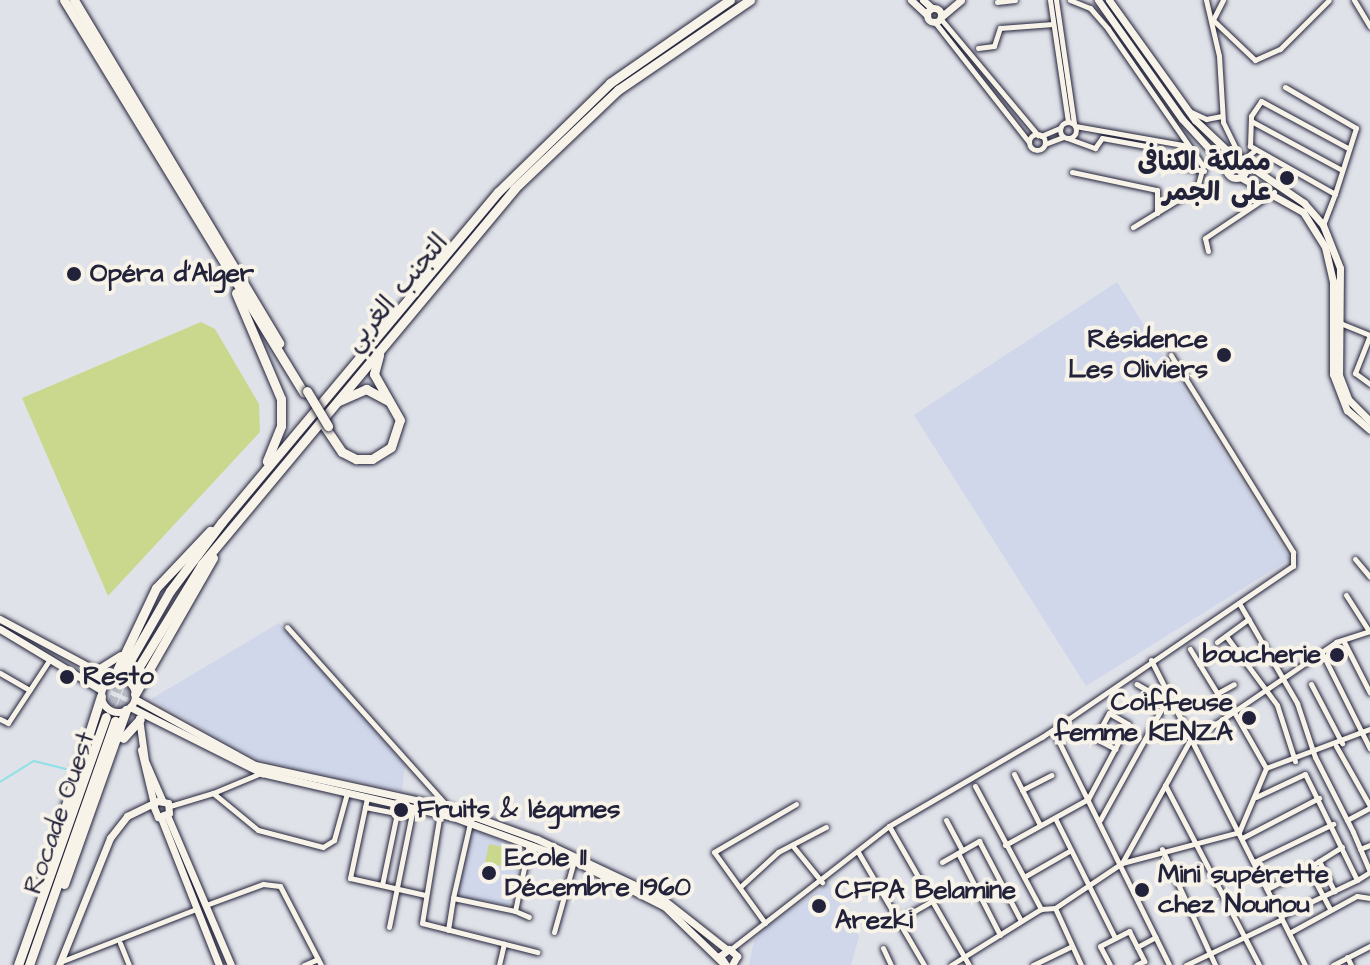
<!DOCTYPE html>
<html>
<head>
<meta charset="utf-8">
<style>
  body { margin:0 }
  #map { position:relative; width:1370px; height:965px; overflow:hidden; background:#e0e2e9; font-family:"Architects Daughter","Playpen Sans Arabic",sans-serif }
  div>[style] { position:absolute }
  [style*='--x'] { left:calc(var(--x)*1px); top:calc(var(--y)*1px); width:calc(var(--w)*1px); rotate:calc(var(--a)*1deg) }
  .built>* { inset:0; background:#d0d7ea }
  .green>* { inset:0; background:#c9d88c }
  .stream>* { height:2px; margin:-1px; padding:0 1px; transform-origin:1px; border-radius:1px; background:#8fe0e7 }
  .highway-tunnel>* { height:9px; margin-top:-4.5px; transform-origin:0; background:repeating-linear-gradient(90deg,#babcc6 0 9px,transparent 0 13.5px) }
  .roads { filter:drop-shadow(0 0 2px #22223b) drop-shadow(0 0 2px #22223b) }
  .street>* { height:5px; margin:-2.5px; padding:0 2.5px; transform-origin:2.5px; border-radius:2.5px; background:#f7f3e8 }
  .street>.ring { margin:-2.5px; padding:0; box-sizing:content-box; background:none; border:5px solid #f7f3e8; border-radius:50% }
  .secondary>* { height:7px; margin:-3.5px; padding:0 3.5px; transform-origin:3.5px; border-radius:3.5px; background:#f7f3e8 }
  .secondary>.ring { margin:-3.5px; padding:0; box-sizing:content-box; background:none; border:7px solid #f7f3e8; border-radius:50% }
  .highway>* { height:9px; margin:-4.5px; padding:0 4.5px; transform-origin:4.5px; border-radius:4.5px; background:#f7f3e8 }
  .bridges { filter:drop-shadow(0 0 2px #22223b) drop-shadow(0 0 2px #22223b) }
  .highway-bridge>* { height:9px; margin:-4.5px; padding:0 4.5px; transform-origin:4.5px; border-radius:4.5px; background:#f7f3e8 }
  .dots>* { width:22px; height:22px; translate:-50% -50%; box-sizing:border-box; border:4px solid #f7f3e8; border-radius:50% }
  span { translate:-50% -50%; white-space:nowrap; text-align:center; line-height:1.15; -webkit-text-stroke:8px #f7f3e8; paint-order:stroke }
  .poi-label { font-size:26px; color:#22223b; font-weight:700 }
  .right { translate:-100% -50%; text-align:right }
  .left { translate:0 -50%; text-align:left }
  .street-label { font-size:26px; color:#22223b }
</style>
</head>
<body>
<div id="map">
  <div class="built">
    <div style="clip-path:polygon(1117px 282px,1290px 559px,1086px 686px,914px 415px)"></div>
    <div style="clip-path:polygon(279px 623px,405px 765px,402px 791px,257px 760px,151px 699px)"></div>
    <div style="clip-path:polygon(472px 829px,523px 849px,509px 905px,455px 896px)"></div>
    <div style="clip-path:polygon(829px 883px,859px 937px,851px 965px,749px 965px,754px 941px,765px 928px)"></div>
  </div>
  <div class="green">
    <div style="clip-path:polygon(201px 322px,215px 329px,259px 404px,260px 432px,108px 596px,22px 398px)"></div>
    <div style="clip-path:polygon(489px 844px,521px 851px,517px 870px,485px 862px)"></div>
  </div>
  <div class="stream">
    <div style="--x:0;--y:782;--w:40;--a:-32"></div>
    <div style="--x:34;--y:761;--w:38;--a:14"></div>
  </div>
  <div class="highway-tunnel">
    <div style="--x:106;--y:717;--w:55;--a:-67.6"></div>
    <div style="--x:115;--y:721;--w:56;--a:-66.7"></div>
  </div>
  <div class="roads">
    <div class="street">
      <div style="--x:1050;--y:0;--w:123;--a:81.6"></div>
      <div style="--x:1056;--y:0;--w:125;--a:81.7"></div>
      <div style="--x:1070;--y:0;--w:22;--a:22"></div>
      <div style="--x:1090;--y:8;--w:28;--a:49"></div>
      <div style="--x:1108;--y:29;--w:167;--a:55.3"></div>
      <div style="--x:1203;--y:166;--w:23;--a:105"></div>
      <div style="--x:1197;--y:188;--w:75;--a:148.6"></div>
      <div style="--x:1206;--y:0;--w:57;--a:76.9"></div>
      <div style="--x:1219;--y:56;--w:66;--a:86.5"></div>
      <div style="--x:1223;--y:122;--w:41;--a:64.1"></div>
      <div style="--x:1223;--y:0;--w:22;--a:117"></div>
      <div style="--x:1213;--y:20;--w:58;--a:43.6"></div>
      <div style="--x:1255;--y:60;--w:27;--a:-24"></div>
      <div style="--x:1280;--y:49;--w:69;--a:-45"></div>
      <div style="--x:1354;--y:0;--w:31;--a:59"></div>
      <div style="--x:997;--y:2;--w:18;--a:-6"></div>
      <div style="--x:940;--y:18;--w:153;--a:50.1"></div>
      <div style="--x:934;--y:21;--w:154;--a:51.9"></div>
      <div style="--x:978;--y:48;--w:16;--a:-7"></div>
      <div style="--x:994;--y:46;--w:19;--a:-72"></div>
      <div style="--x:1000;--y:28;--w:53;--a:-4.3"></div>
      <div style="--x:1285;--y:87;--w:82;--a:30"></div>
      <div style="--x:1356;--y:128;--w:69;--a:107.7"></div>
      <div style="--x:1335;--y:194;--w:98;--a:-150.5"></div>
      <div style="--x:1250;--y:146;--w:30;--a:-88"></div>
      <div style="--x:1251;--y:116;--w:18;--a:-56"></div>
      <div style="--x:1261;--y:101;--w:99;--a:28.4"></div>
      <div style="--x:1189;--y:111;--w:19;--a:25"></div>
      <div style="--x:1206;--y:119;--w:16;--a:-11"></div>
      <div style="--x:1251;--y:121;--w:103;--a:28.3"></div>
      <div class="ring" style="left:1060px;top:122px;width:11px;height:11px"></div>
      <div style="--x:1075;--y:126;--w:115;--a:10"></div>
      <div class="ring" style="left:1029px;top:134px;width:11px;height:11px"></div>
      <div style="--x:1041;--y:136;--w:21;--a:-23"></div>
      <div style="--x:1067;--y:138;--w:30;--a:20"></div>
      <div style="--x:1095;--y:148;--w:12;--a:-55"></div>
      <div style="--x:1102;--y:138;--w:50;--a:10.4"></div>
      <div style="--x:1151;--y:147;--w:15;--a:74"></div>
      <div style="--x:1155;--y:161;--w:50;--a:11.5"></div>
      <div style="--x:1045;--y:144;--w:19;--a:-21"></div>
      <div style="--x:1243;--y:160;--w:16;--a:-40"></div>
      <div style="--x:1072;--y:172;--w:87;--a:12"></div>
      <div style="--x:1157;--y:190;--w:23;--a:90"></div>
      <div style="--x:1323;--y:225;--w:33;--a:-69"></div>
      <div style="--x:1208;--y:251;--w:13;--a:-103"></div>
      <div style="--x:1205;--y:238;--w:83;--a:-33.7"></div>
      <div style="--x:1340;--y:323;--w:32;--a:22"></div>
      <div style="--x:1370;--y:335;--w:41;--a:111.5"></div>
      <div style="--x:1355;--y:373;--w:19;--a:36"></div>
      <div style="--x:1355;--y:559;--w:23;--a:50"></div>
      <div style="--x:1346;--y:595;--w:43;--a:57.4"></div>
      <div style="--x:1239;--y:603;--w:116;--a:59.9"></div>
      <div style="--x:1297;--y:703;--w:57;--a:71.6"></div>
      <div style="--x:1315;--y:757;--w:84;--a:63.1"></div>
      <div style="--x:1353;--y:832;--w:43;--a:67"></div>
      <div style="--x:1370;--y:872;--w:15;--a:148"></div>
      <div style="--x:287;--y:627;--w:239;--a:48.2"></div>
      <div style="--x:1226;--y:636;--w:86;--a:53.5"></div>
      <div style="--x:1277;--y:705;--w:59;--a:72.2"></div>
      <div style="--x:1343;--y:640;--w:59;--a:63"></div>
      <div style="--x:1217;--y:642;--w:39;--a:-36"></div>
      <div style="--x:1190;--y:649;--w:76;--a:58.4"></div>
      <div style="--x:1322;--y:653;--w:107;--a:63.4"></div>
      <div style="--x:1151;--y:660;--w:342;--a:63.2"></div>
      <div style="--x:1199;--y:664;--w:19;--a:-32"></div>
      <div style="--x:0;--y:673;--w:34;--a:30"></div>
      <div style="--x:1311;--y:684;--w:67;--a:62.3"></div>
      <div style="--x:1218;--y:693;--w:18;--a:-29"></div>
      <div style="--x:0;--y:719;--w:9;--a:27"></div>
      <div style="--x:8;--y:723;--w:77;--a:-56.7"></div>
      <div style="--x:1089;--y:735;--w:30;--a:28"></div>
      <div style="--x:1056;--y:736;--w:255;--a:63.7"></div>
      <div style="--x:1336;--y:746;--w:69;--a:60.5"></div>
      <div style="--x:1266;--y:768;--w:111;--a:-20.6"></div>
      <div style="--x:1014;--y:774;--w:57;--a:63"></div>
      <div style="--x:1165;--y:785;--w:203;--a:62.4"></div>
      <div style="--x:975;--y:786;--w:140;--a:61.8"></div>
      <div style="--x:1022;--y:790;--w:33;--a:-27"></div>
      <div style="--x:213;--y:793;--w:52;--a:-22.6"></div>
      <div style="--x:1256;--y:797;--w:54;--a:-25.1"></div>
      <div style="--x:1305;--y:774;--w:118;--a:63.9"></div>
      <div style="--x:1357;--y:880;--w:84;--a:154.7"></div>
      <div style="--x:367;--y:798;--w:82;--a:102"></div>
      <div style="--x:350;--y:878;--w:77;--a:12.8"></div>
      <div style="--x:170;--y:806;--w:45;--a:-16.8"></div>
      <div style="--x:213;--y:793;--w:58;--a:39.4"></div>
      <div style="--x:258;--y:830;--w:67;--a:14.7"></div>
      <div style="--x:323;--y:847;--w:13;--a:-32"></div>
      <div style="--x:334;--y:840;--w:49;--a:-74.5"></div>
      <div style="--x:365;--y:807;--w:47;--a:11.1"></div>
      <div style="--x:440;--y:813;--w:111;--a:99.3"></div>
      <div style="--x:422;--y:923;--w:119;--a:14.2"></div>
      <div style="--x:1055;--y:818;--w:134;--a:63.4"></div>
      <div style="--x:946;--y:820;--w:34;--a:62"></div>
      <div style="--x:1100;--y:820;--w:136;--a:-61"></div>
      <div style="--x:1166;--y:701;--w:34;--a:-150"></div>
      <div style="--x:1347;--y:820;--w:26;--a:-28"></div>
      <div style="--x:470;--y:823;--w:77;--a:102.8"></div>
      <div style="--x:453;--y:898;--w:63;--a:11.8"></div>
      <div style="--x:515;--y:911;--w:68;--a:-78.2"></div>
      <div style="--x:889;--y:826;--w:160;--a:60.1"></div>
      <div style="--x:1242;--y:838;--w:87;--a:-27.5"></div>
      <div style="--x:792;--y:845;--w:48;--a:51"></div>
      <div style="--x:1005;--y:845;--w:95;--a:-29"></div>
      <div style="--x:1088;--y:799;--w:85;--a:-61.9"></div>
      <div style="--x:1128;--y:724;--w:22;--a:-150"></div>
      <div style="--x:1109;--y:713;--w:29;--a:119"></div>
      <div style="--x:1162;--y:849;--w:128;--a:65.4"></div>
      <div style="--x:1360;--y:849;--w:11;--a:-22"></div>
      <div style="--x:858;--y:852;--w:131;--a:59.7"></div>
      <div style="--x:958;--y:853;--w:92;--a:62.9"></div>
      <div style="--x:1319;--y:861;--w:34;--a:63"></div>
      <div style="--x:942;--y:862;--w:43;--a:-29.6"></div>
      <div style="--x:979;--y:841;--w:90;--a:62.3"></div>
      <div style="--x:1254;--y:862;--w:88;--a:-25.7"></div>
      <div style="--x:1122;--y:863;--w:121;--a:-14.8"></div>
      <div style="--x:1239;--y:832;--w:69;--a:-67.1"></div>
      <div style="--x:1266;--y:768;--w:64;--a:-119.7"></div>
      <div style="--x:1308;--y:868;--w:40;--a:-32"></div>
      <div style="--x:1024;--y:877;--w:54;--a:-29.9"></div>
      <div style="--x:382;--y:885;--w:74;--a:-78.2"></div>
      <div style="--x:740;--y:887;--w:52;--a:-42.6"></div>
      <div style="--x:778;--y:852;--w:54;--a:-27.5"></div>
      <div style="--x:1267;--y:889;--w:46;--a:-27.1"></div>
      <div style="--x:1308;--y:868;--w:47;--a:61.8"></div>
      <div style="--x:206;--y:905;--w:61;--a:-20.2"></div>
      <div style="--x:263;--y:884;--w:17;--a:7"></div>
      <div style="--x:280;--y:886;--w:89;--a:62.6"></div>
      <div style="--x:1055;--y:908;--w:81;--a:-33.9"></div>
      <div style="--x:1122;--y:863;--w:138;--a:-61"></div>
      <div style="--x:1189;--y:742;--w:178;--a:-34.2"></div>
      <div style="--x:1336;--y:642;--w:36;--a:-18"></div>
      <div style="--x:515;--y:911;--w:15;--a:23"></div>
      <div style="--x:897;--y:921;--w:40;--a:-29.7"></div>
      <div style="--x:765;--y:923;--w:87;--a:-125.7"></div>
      <div style="--x:714;--y:852;--w:95;--a:-30.3"></div>
      <div style="--x:389;--y:927;--w:121;--a:-78.6"></div>
      <div style="--x:448;--y:930;--w:32;--a:-81"></div>
      <div style="--x:554;--y:932;--w:74;--a:-74.3"></div>
      <div style="--x:1289;--y:933;--w:77;--a:-28.6"></div>
      <div style="--x:1357;--y:896;--w:13;--a:9"></div>
      <div style="--x:120;--y:943;--w:24;--a:68"></div>
      <div style="--x:1137;--y:947;--w:21;--a:-28"></div>
      <div style="--x:883;--y:948;--w:19;--a:65"></div>
      <div style="--x:731;--y:949;--w:200;--a:-37.9"></div>
      <div style="--x:889;--y:826;--w:177;--a:-30.2"></div>
      <div style="--x:1042;--y:737;--w:304;--a:-34.3"></div>
      <div style="--x:1293;--y:566;--w:14;--a:-90"></div>
      <div style="--x:1293;--y:552;--w:232;--a:-121.8"></div>
      <div style="--x:1347;--y:957;--w:9;--a:63"></div>
      <div style="--x:60;--y:962;--w:146;--a:-21.3"></div>
      <div style="--x:304;--y:965;--w:15;--a:-23"></div>
      <div style="--x:499;--y:965;--w:22;--a:-77"></div>
      <div style="--x:951;--y:965;--w:106;--a:-31.9"></div>
      <div style="--x:1041;--y:909;--w:14;--a:-4"></div>
      <div style="--x:1055;--y:908;--w:63;--a:65.5"></div>
      <div style="--x:1033;--y:965;--w:43;--a:-26"></div>
      <div style="--x:1110;--y:965;--w:21;--a:-118"></div>
      <div style="--x:1100;--y:946;--w:33;--a:-27"></div>
      <div style="--x:1129;--y:931;--w:34;--a:63"></div>
      <div style="--x:1144;--y:961;--w:9;--a:153"></div>
      <div style="--x:1186;--y:965;--w:106;--a:-25.6"></div>
      <div style="--x:1333;--y:965;--w:42;--a:-27.2"></div>
    </div>
    <div class="secondary">
      <div style="--x:911;--y:0;--w:22;--a:43"></div>
      <div style="--x:923;--y:0;--w:12;--a:42"></div>
      <div style="--x:1098;--y:0;--w:146;--a:54.8"></div>
      <div style="--x:1182;--y:119;--w:64;--a:47.5"></div>
      <div style="--x:1109;--y:0;--w:148;--a:54.4"></div>
      <div style="--x:1195;--y:120;--w:55;--a:43.5"></div>
      <div class="ring" style="left:927px;top:8px;width:7px;height:7px"></div>
      <div style="--x:941;--y:17;--w:26;--a:-40"></div>
      <div class="ring" style="left:1226px;top:158px;width:13px;height:13px"></div>
      <div style="--x:1244;--y:162;--w:73;--a:34.3"></div>
      <div style="--x:1304;--y:203;--w:29;--a:49"></div>
      <div style="--x:1323;--y:225;--w:46;--a:68.4"></div>
      <div style="--x:1340;--y:268;--w:107;--a:90.5"></div>
      <div style="--x:1339;--y:375;--w:26;--a:69"></div>
      <div style="--x:1348;--y:399;--w:31;--a:45"></div>
      <div style="--x:1240;--y:177;--w:72;--a:29.1"></div>
      <div style="--x:1303;--y:212;--w:41;--a:57.8"></div>
      <div style="--x:1325;--y:247;--w:35;--a:77"></div>
      <div style="--x:1333;--y:281;--w:93;--a:90"></div>
      <div style="--x:1333;--y:374;--w:39;--a:69"></div>
      <div style="--x:1347;--y:410;--w:30;--a:41"></div>
      <div style="--x:0;--y:619;--w:127;--a:28.2"></div>
      <div style="--x:0;--y:629;--w:118;--a:31.1"></div>
      <div style="--x:98;--y:669;--w:26;--a:-32"></div>
      <div class="ring" style="left:101px;top:678px;width:27px;height:27px"></div>
      <div style="--x:135;--y:699;--w:137;--a:28.8"></div>
      <div style="--x:255;--y:765;--w:198;--a:12.3"></div>
      <div style="--x:448;--y:807;--w:95;--a:19.8"></div>
      <div style="--x:537;--y:839;--w:136;--a:25.2"></div>
      <div style="--x:660;--y:897;--w:84;--a:38.2"></div>
      <div style="--x:130;--y:707;--w:148;--a:26.6"></div>
      <div style="--x:262;--y:773;--w:196;--a:13"></div>
      <div style="--x:453;--y:817;--w:129;--a:20"></div>
      <div style="--x:574;--y:861;--w:102;--a:26.8"></div>
      <div style="--x:665;--y:907;--w:79;--a:44"></div>
      <div style="--x:139;--y:718;--w:43;--a:82.1"></div>
      <div style="--x:145;--y:761;--w:43;--a:66.4"></div>
      <div style="--x:141;--y:750;--w:56;--a:76.5"></div>
      <div style="--x:167;--y:815;--w:163;--a:66.9"></div>
      <div style="--x:161;--y:818;--w:158;--a:68.5"></div>
      <div style="--x:59;--y:965;--w:137;--a:-68.1"></div>
      <div style="--x:110;--y:838;--w:28;--a:-52"></div>
      <div style="--x:127;--y:816;--w:34;--a:-26"></div>
      <div style="--x:158;--y:801;--w:10;--a:11"></div>
      <div style="--x:168;--y:803;--w:10;--a:84"></div>
      <div style="--x:169;--y:813;--w:12;--a:160"></div>
      <div style="--x:158;--y:817;--w:13;--a:-113"></div>
      <div style="--x:726;--y:965;--w:11;--a:-124"></div>
      <div style="--x:720;--y:956;--w:11;--a:-38"></div>
      <div style="--x:729;--y:949;--w:11;--a:41"></div>
      <div style="--x:737;--y:956;--w:10;--a:119"></div>
    </div>
    <div class="highway">
      <div style="--x:64;--y:0;--w:460;--a:58.6"></div>
      <div style="--x:74;--y:0;--w:400;--a:59.1"></div>
      <div style="--x:236;--y:293;--w:115;--a:67"></div>
      <div style="--x:281;--y:399;--w:27;--a:90"></div>
      <div style="--x:281;--y:426;--w:38;--a:112"></div>
      <div style="--x:339;--y:401;--w:30;--a:-24"></div>
      <div style="--x:366;--y:389;--w:26;--a:28"></div>
      <div style="--x:325;--y:427;--w:30;--a:56"></div>
      <div style="--x:342;--y:452;--w:16;--a:27"></div>
      <div style="--x:356;--y:459;--w:16;--a:0"></div>
      <div style="--x:372;--y:459;--w:22;--a:-32"></div>
      <div style="--x:391;--y:447;--w:28;--a:-72"></div>
      <div style="--x:400;--y:420;--w:53;--a:-119.5"></div>
      <div style="--x:374;--y:374;--w:20;--a:-75"></div>
      <div style="--x:127;--y:666;--w:86;--a:-60.2"></div>
      <div style="--x:170;--y:591;--w:86;--a:-53"></div>
      <div style="--x:222;--y:522;--w:430;--a:-50.1"></div>
      <div style="--x:498;--y:192;--w:156;--a:-44.2"></div>
      <div style="--x:610;--y:83;--w:146;--a:-34.7"></div>
      <div style="--x:137;--y:670;--w:124;--a:-58.5"></div>
      <div style="--x:202;--y:564;--w:488;--a:-50.2"></div>
      <div style="--x:514;--y:189;--w:144;--a:-43.6"></div>
      <div style="--x:618;--y:90;--w:160;--a:-34.3"></div>
      <div style="--x:113;--y:679;--w:101;--a:-64.7"></div>
      <div style="--x:156;--y:588;--w:79;--a:-46.5"></div>
      <div style="--x:135;--y:694;--w:157;--a:-60.2"></div>
      <div style="--x:123;--y:738;--w:25;--a:-48"></div>
      <div style="--x:42;--y:880;--w:193;--a:-72.2"></div>
      <div style="--x:64;--y:884;--w:185;--a:-70.4"></div>
      <div style="--x:18;--y:965;--w:263;--a:-70.5"></div>
      <div style="--x:29;--y:965;--w:259;--a:-70.6"></div>
    </div>
  </div>
  <div class="bridges">
    <div class="highway-bridge">
      <div style="--x:307;--y:391;--w:41;--a:59"></div>
    </div>
  </div>
  <div class="dots">
    <div style="left:1287px;top:178px;background:#22223b"></div>
    <div style="left:74px;top:274px;background:#22223b"></div>
    <div style="left:1224px;top:355px;background:#22223b"></div>
    <div style="left:1337px;top:655px;background:#22223b"></div>
    <div style="left:67px;top:677px;background:#22223b"></div>
    <div style="left:1249px;top:718px;background:#22223b"></div>
    <div style="left:401px;top:810px;background:#22223b"></div>
    <div style="left:489px;top:873px;background:#22223b"></div>
    <div style="left:1142px;top:890px;background:#22223b"></div>
    <div style="left:819px;top:906px;background:#22223b"></div>
  </div>
  <div class="poi-label">
    <span class="right" style="left:1271px;top:178px">مملكة الكنافى<br>على الجمر</span>
    <span class="left" style="left:90px;top:274px">Opéra d'Alger</span>
    <span class="right" style="left:1208px;top:355px">Résidence<br>Les Oliviers</span>
    <span class="right" style="left:1321px;top:655px">boucherie</span>
    <span class="left" style="left:83px;top:677px">Resto</span>
    <span class="right" style="left:1233px;top:718px">Coiffeuse<br>femme KENZA</span>
    <span class="left" style="left:417px;top:810px">Fruits &amp; légumes</span>
    <span class="left" style="left:505px;top:873px">Ecole 11<br>Décembre 1960</span>
    <span class="left" style="left:1158px;top:890px">Mini supérette<br>chez Nounou</span>
    <span class="left" style="left:835px;top:906px">CFPA Belamine<br>Arezki</span>
  </div>
  <div class="street-label">
    <span style="left:397px;top:293px;rotate:-50deg">التجنب الغربي</span>
    <span style="left:60px;top:813px;rotate:-71deg">Rocade Ouest</span>
  </div>
</div>
</body>
</html>
